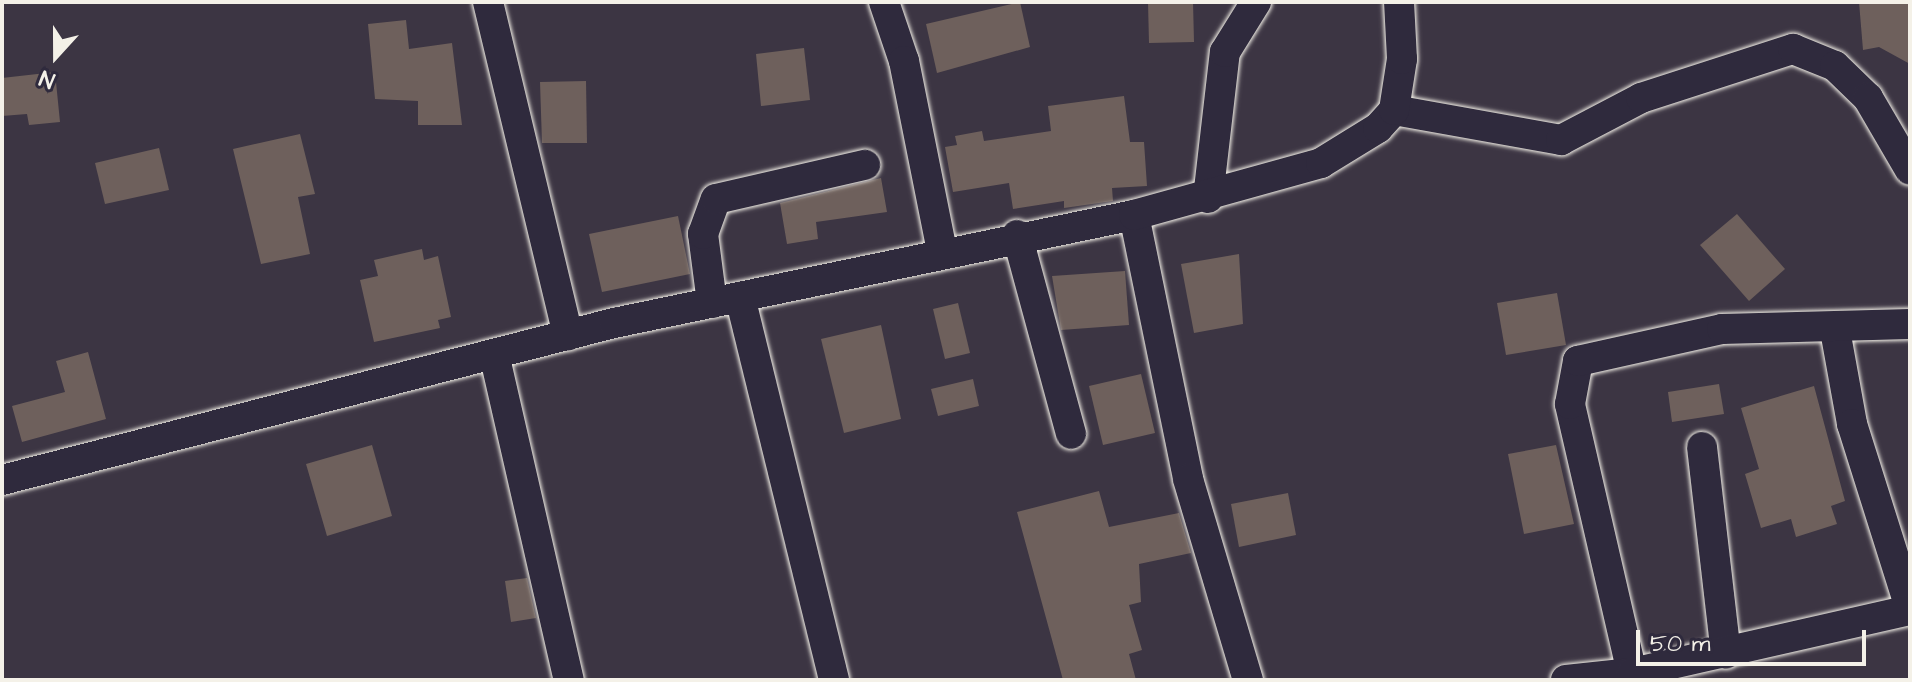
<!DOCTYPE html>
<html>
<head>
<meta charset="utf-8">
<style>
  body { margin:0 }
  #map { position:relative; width:1912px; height:682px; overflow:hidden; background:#3c3543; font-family:"Architects Daughter",sans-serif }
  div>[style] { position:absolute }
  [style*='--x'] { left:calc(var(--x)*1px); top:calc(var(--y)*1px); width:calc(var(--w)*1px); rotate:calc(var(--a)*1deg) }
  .building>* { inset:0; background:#6e605c }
  .roads { filter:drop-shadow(0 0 2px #f4f1e8) drop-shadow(0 0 2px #f4f1e8) }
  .minor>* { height:30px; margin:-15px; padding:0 15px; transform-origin:15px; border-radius:15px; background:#2f2a3d }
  span { translate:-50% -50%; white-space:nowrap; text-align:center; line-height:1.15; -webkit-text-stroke:6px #2f2a3d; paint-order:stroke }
  .frame { position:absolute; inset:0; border:4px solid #f4f1e8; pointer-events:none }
  .north { position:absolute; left:16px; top:16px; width:80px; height:80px; -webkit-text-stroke:6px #2f2a3d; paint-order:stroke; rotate:201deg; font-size:22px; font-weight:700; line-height:32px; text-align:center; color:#f4f1e8 }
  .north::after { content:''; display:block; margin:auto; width:28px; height:36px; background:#f4f1e8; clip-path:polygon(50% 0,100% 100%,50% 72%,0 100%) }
  .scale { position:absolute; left:1636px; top:630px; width:230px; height:36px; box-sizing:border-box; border:4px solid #f4f1e8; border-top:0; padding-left:10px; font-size:24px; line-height:28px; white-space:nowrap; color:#f4f1e8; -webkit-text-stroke:6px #2f2a3d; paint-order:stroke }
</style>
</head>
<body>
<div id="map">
  <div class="building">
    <div style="clip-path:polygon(1020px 2px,1030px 47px,937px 73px,926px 24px)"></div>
    <div style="clip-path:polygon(1148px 2px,1193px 2px,1194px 42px,1149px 43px)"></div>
    <div style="clip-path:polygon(1859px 2px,1910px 2px,1910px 64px,1879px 47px,1863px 50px)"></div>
    <div style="clip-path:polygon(406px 20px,409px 49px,452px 43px,462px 125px,418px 125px,418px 101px,375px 99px,368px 24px)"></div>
    <div style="clip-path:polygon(804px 48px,810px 100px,761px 106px,756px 54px)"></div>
    <div style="clip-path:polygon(55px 72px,60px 122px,29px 125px,27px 114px,2px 116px,2px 78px)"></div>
    <div style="clip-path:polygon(586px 81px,587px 143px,542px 143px,540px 82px)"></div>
    <div style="clip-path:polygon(1124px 96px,1130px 142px,1144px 142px,1147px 186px,1112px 188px,1113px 201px,1064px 208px,1064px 201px,1013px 209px,1009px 183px,953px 192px,945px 147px,957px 145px,955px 136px,982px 131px,984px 141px,1051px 131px,1048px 106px)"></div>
    <div style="clip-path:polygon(300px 134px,315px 194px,298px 197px,310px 254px,261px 264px,233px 149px)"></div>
    <div style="clip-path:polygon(159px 148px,169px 190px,105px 204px,95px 163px)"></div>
    <div style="clip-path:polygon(881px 178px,887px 212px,816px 222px,818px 239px,787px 244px,780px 203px)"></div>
    <div style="clip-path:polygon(1737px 214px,1785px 269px,1749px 301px,1700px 245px)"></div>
    <div style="clip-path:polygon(678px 216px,690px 274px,602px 292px,589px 234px)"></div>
    <div style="clip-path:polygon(422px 249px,424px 260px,438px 256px,451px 317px,438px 320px,440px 328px,374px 342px,360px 280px,378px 276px,374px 260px)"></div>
    <div style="clip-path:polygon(1239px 254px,1243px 324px,1194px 333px,1181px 264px)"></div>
    <div style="clip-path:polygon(1125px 271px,1129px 325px,1061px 330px,1052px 276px)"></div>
    <div style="clip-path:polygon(1557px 293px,1566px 345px,1506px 355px,1497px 303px)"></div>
    <div style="clip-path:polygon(958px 303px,970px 353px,945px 359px,933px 309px)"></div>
    <div style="clip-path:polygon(881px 325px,901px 419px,844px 433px,821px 339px)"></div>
    <div style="clip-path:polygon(88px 352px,106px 419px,22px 442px,12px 406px,65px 392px,56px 361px)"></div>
    <div style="clip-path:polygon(1141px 374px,1155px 433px,1103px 445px,1089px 386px)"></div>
    <div style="clip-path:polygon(973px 379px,979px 406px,938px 416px,931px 389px)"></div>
    <div style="clip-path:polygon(1719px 384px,1724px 414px,1672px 422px,1668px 392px)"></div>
    <div style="clip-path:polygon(1814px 386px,1845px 501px,1831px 506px,1837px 524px,1796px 537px,1791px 519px,1761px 528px,1745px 474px,1759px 469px,1741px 408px)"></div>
    <div style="clip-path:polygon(372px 445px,392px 516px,327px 536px,306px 464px)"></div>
    <div style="clip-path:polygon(1556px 445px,1574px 524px,1524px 534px,1508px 454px)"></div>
    <div style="clip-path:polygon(1099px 491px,1109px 527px,1179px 513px,1191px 553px,1139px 564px,1141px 602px,1129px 605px,1142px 650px,1129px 654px,1136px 680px,1063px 680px,1017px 512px)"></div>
    <div style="clip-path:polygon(1288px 493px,1296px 535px,1239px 547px,1231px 504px)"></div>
    <div style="clip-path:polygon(527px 578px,536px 618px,511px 622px,505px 581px)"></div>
  </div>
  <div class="roads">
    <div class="minor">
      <div style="--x:488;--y:2;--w:343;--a:76.5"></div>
      <div style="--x:884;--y:2;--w:62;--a:71.3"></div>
      <div style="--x:904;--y:61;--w:195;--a:78.7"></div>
      <div style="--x:1394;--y:110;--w:170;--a:10.2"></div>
      <div style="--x:1561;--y:140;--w:90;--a:-27.7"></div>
      <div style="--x:1641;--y:98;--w:160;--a:-17.9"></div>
      <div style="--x:1793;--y:49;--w:45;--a:22"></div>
      <div style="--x:1835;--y:66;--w:46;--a:44.1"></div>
      <div style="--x:1868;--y:98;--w:83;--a:59.7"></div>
      <div style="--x:1208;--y:198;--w:147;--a:-83.4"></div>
      <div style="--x:1225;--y:52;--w:59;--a:-58.2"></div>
      <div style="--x:1134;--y:215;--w:269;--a:78.4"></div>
      <div style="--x:1188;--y:479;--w:210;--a:73.4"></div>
      <div style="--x:1017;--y:235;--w:206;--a:74.8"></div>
      <div style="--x:740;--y:297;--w:394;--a:76.2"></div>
      <div style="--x:712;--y:303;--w:70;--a:-97.4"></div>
      <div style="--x:703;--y:234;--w:37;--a:-70"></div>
      <div style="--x:716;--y:199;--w:153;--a:-12.9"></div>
      <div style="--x:1835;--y:330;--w:96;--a:79.7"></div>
      <div style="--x:1852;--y:424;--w:193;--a:72.5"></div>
      <div style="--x:495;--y:358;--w:330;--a:77.1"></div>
      <div style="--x:1702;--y:447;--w:208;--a:83.4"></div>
      <div style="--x:2;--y:480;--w:632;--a:-14.39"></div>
      <div style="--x:614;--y:323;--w:531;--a:-11.73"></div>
      <div style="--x:1134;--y:215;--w:194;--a:-15.5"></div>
      <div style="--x:1321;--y:163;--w:67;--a:-31.6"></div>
      <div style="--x:1378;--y:128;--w:24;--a:-48"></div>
      <div style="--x:1394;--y:110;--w:52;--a:-81.1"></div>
      <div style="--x:1402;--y:59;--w:57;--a:-93"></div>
      <div style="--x:1632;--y:673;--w:276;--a:-103"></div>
      <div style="--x:1570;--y:404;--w:44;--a:-79.5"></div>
      <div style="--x:1578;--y:361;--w:148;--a:-12.5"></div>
      <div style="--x:1722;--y:329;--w:188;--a:-1.5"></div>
      <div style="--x:1566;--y:680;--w:66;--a:-6.1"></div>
      <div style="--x:1632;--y:673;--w:285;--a:-12.8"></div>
    </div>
  </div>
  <div class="frame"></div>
  <div class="north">N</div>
  <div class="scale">50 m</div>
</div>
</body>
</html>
